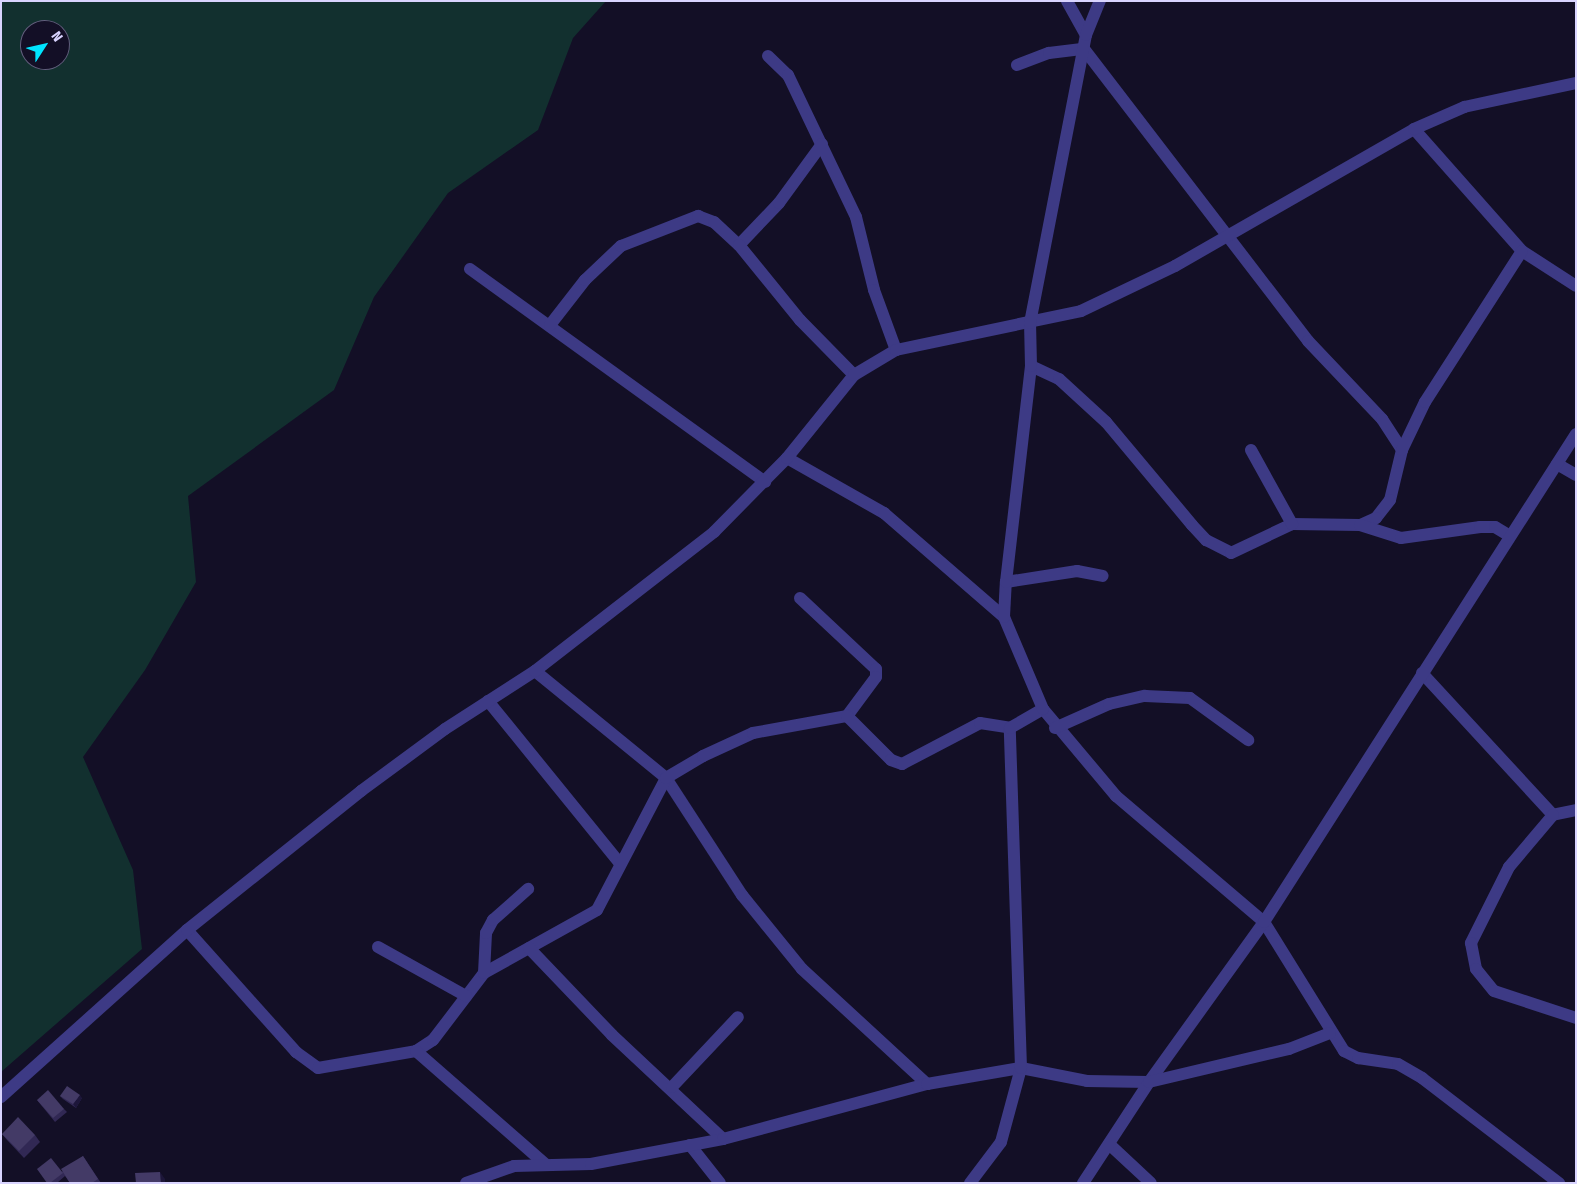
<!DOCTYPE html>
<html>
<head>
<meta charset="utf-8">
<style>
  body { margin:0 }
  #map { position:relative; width:1577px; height:1184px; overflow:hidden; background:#130f26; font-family:"Fira Sans Condensed",sans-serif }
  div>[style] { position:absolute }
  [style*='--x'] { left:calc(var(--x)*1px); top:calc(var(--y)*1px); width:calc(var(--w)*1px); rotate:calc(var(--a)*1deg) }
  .green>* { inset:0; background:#12302f }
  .minor>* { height:12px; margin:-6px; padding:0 6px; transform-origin:6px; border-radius:6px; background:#3d3a85 }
  .wall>* { inset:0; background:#312854 }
  .shaded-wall>* { inset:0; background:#1d163a }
  .building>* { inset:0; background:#433a66 }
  span { translate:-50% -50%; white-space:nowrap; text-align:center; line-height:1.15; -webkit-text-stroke:5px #130f26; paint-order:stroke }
  .frame { position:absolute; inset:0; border:2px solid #d9d4ff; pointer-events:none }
  .north { position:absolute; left:20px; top:20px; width:50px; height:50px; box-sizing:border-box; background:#130f26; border:1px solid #625e7d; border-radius:50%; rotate:55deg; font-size:14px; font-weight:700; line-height:20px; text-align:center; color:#d9d4ff }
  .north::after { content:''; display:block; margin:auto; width:18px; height:22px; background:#00e5ff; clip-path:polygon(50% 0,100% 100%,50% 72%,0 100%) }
</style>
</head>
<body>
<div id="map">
  <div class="green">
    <div style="clip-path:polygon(evenodd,1px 1px,606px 1px,573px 38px,538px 130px,448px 193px,374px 297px,334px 390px,188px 496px,196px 582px,145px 670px,83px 757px,133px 870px,142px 949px,1px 1072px,1px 1px,30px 30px,60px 30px,60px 60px,30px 60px,30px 30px)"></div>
  </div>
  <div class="minor">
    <div style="--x:1067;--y:1;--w:39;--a:61"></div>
    <div style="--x:768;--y:56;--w:28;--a:44"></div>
    <div style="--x:788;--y:75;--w:157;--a:64.4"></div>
    <div style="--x:856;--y:217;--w:75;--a:76.1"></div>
    <div style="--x:874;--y:290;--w:64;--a:69.9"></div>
    <div style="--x:1017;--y:65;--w:34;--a:-21"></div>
    <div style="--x:1049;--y:53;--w:35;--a:-7"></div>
    <div style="--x:1084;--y:49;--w:368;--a:52.5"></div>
    <div style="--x:1308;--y:341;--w:108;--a:46.5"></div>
    <div style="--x:1382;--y:419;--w:37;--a:57"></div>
    <div style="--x:1402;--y:450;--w:51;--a:103.5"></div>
    <div style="--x:1390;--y:500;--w:23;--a:128"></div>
    <div style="--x:1376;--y:518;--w:17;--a:156"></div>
    <div style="--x:1414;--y:129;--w:163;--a:48.5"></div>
    <div style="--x:1522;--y:251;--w:64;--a:32.9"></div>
    <div style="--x:739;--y:245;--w:58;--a:-46.4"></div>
    <div style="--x:779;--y:203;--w:73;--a:-53.9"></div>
    <div style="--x:470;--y:269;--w:364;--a:35.8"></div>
    <div style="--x:550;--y:325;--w:57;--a:-52.1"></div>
    <div style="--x:585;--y:280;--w:50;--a:-43.4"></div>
    <div style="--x:621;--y:246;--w:83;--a:-21.3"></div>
    <div style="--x:698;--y:216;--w:17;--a:21"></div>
    <div style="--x:714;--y:222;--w:34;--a:43"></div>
    <div style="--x:739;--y:245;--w:97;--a:50.9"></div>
    <div style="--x:800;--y:320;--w:77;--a:45.5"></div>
    <div style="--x:1031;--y:366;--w:31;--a:25"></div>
    <div style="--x:1059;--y:379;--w:64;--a:42.5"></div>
    <div style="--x:1106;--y:422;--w:134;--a:50.1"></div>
    <div style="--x:1192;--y:525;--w:21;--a:47"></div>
    <div style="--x:1206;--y:540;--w:28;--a:27"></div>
    <div style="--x:1231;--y:553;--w:68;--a:-25.4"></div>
    <div style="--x:1292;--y:524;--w:68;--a:0.8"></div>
    <div style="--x:1360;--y:525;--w:43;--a:17.6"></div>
    <div style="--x:1401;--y:538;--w:80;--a:-7.9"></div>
    <div style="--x:1480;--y:527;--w:15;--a:0"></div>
    <div style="--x:1495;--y:527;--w:17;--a:31"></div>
    <div style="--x:1251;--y:450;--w:85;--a:61"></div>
    <div style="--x:1402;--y:450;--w:53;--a:-64.4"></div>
    <div style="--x:1425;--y:402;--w:179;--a:-57.3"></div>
    <div style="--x:787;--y:458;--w:112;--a:29.6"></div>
    <div style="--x:884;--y:513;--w:159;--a:40.9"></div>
    <div style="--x:1557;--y:464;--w:22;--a:30"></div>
    <div style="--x:1006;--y:582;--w:72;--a:-8.8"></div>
    <div style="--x:1077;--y:571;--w:26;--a:11"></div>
    <div style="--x:800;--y:598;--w:104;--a:43.1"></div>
    <div style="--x:876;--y:669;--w:8;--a:90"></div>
    <div style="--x:876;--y:677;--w:49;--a:126.6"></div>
    <div style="--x:535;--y:671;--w:169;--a:39.2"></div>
    <div style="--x:666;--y:778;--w:140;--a:57"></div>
    <div style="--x:742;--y:895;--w:95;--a:51"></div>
    <div style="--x:802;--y:969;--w:170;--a:42.6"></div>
    <div style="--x:1422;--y:673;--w:193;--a:47.3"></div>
    <div style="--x:488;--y:701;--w:208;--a:50.9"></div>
    <div style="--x:1043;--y:709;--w:114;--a:50"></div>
    <div style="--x:1116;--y:796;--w:194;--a:40.4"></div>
    <div style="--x:1264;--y:922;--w:152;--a:58.2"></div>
    <div style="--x:1344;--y:1051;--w:16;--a:27"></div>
    <div style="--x:1358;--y:1058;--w:40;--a:8.5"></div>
    <div style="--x:1398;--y:1064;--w:28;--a:30"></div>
    <div style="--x:1422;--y:1078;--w:173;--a:37.5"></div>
    <div style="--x:1055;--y:728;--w:59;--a:-24"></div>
    <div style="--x:1109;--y:704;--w:37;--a:-13"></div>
    <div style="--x:1145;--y:696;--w:45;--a:2.5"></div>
    <div style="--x:1190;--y:698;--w:72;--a:35.9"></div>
    <div style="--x:1576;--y:810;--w:24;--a:168"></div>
    <div style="--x:1553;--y:815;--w:68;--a:130.2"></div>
    <div style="--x:1509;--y:867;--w:85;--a:116.6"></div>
    <div style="--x:1471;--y:943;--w:26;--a:79"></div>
    <div style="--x:1476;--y:969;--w:28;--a:51"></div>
    <div style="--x:1494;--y:991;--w:86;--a:18.2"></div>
    <div style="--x:187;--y:930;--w:164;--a:48.2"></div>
    <div style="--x:296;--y:1052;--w:27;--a:36"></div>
    <div style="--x:318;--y:1068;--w:99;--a:-9.8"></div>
    <div style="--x:416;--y:1051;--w:20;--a:-33"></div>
    <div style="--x:433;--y:1040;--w:84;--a:-52.7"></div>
    <div style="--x:484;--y:973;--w:129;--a:-29.1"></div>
    <div style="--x:597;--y:910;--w:149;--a:-62.4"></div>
    <div style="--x:666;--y:778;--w:43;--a:-30.7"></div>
    <div style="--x:703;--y:756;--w:55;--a:-24.7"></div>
    <div style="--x:753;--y:733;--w:96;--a:-10.3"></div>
    <div style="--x:847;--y:716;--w:62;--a:45"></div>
    <div style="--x:891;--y:760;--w:12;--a:20"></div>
    <div style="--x:902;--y:764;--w:88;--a:-27.7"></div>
    <div style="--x:980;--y:723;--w:30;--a:9"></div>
    <div style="--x:378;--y:947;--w:101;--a:29.1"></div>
    <div style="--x:529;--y:948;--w:120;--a:46.3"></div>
    <div style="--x:612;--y:1035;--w:152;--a:43.1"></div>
    <div style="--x:484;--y:973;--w:40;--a:-87.1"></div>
    <div style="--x:486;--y:933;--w:15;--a:-62"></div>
    <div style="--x:493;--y:920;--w:47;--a:-41.5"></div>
    <div style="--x:416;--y:1051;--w:171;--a:41.2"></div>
    <div style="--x:672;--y:1087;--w:96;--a:-46.7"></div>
    <div style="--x:1;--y:1097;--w:250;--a:-41.9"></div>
    <div style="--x:187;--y:930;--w:223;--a:-38.6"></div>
    <div style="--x:361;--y:791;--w:104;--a:-36.4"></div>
    <div style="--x:445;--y:729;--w:107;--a:-32.8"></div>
    <div style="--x:535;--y:671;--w:227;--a:-37.8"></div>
    <div style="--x:714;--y:532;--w:104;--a:-45.4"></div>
    <div style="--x:787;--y:458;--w:107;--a:-51.1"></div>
    <div style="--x:854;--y:375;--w:49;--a:-30.8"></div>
    <div style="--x:896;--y:350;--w:189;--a:-11.9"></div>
    <div style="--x:1081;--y:311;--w:104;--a:-25.6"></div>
    <div style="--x:1175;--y:266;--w:275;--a:-29.8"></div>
    <div style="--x:1414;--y:129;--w:55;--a:-23.7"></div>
    <div style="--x:1464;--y:107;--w:115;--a:-12.1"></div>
    <div style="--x:1109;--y:1144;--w:57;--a:42.9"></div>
    <div style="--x:690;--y:1145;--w:48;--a:51.7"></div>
    <div style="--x:466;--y:1183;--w:51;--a:-19.5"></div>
    <div style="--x:514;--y:1166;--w:77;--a:-1.5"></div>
    <div style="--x:591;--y:1164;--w:134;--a:-10.7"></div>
    <div style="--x:723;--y:1139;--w:211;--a:-15.1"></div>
    <div style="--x:927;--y:1084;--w:95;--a:-9.7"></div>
    <div style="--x:1021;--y:1068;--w:67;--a:11.1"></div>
    <div style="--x:1087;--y:1081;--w:62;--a:0.9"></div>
    <div style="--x:1149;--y:1082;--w:197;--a:-54.3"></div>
    <div style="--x:1264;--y:922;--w:579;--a:-57.41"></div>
    <div style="--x:970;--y:1183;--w:51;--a:-52.9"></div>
    <div style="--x:1001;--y:1142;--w:77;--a:-74.9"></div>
    <div style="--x:1021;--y:1068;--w:340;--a:-91.9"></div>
    <div style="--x:1010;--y:728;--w:38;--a:-30"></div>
    <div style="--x:1043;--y:709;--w:100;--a:-113"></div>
    <div style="--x:1004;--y:617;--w:35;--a:-87"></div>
    <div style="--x:1006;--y:582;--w:217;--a:-83.4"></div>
    <div style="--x:1031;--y:366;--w:43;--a:-91.3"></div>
    <div style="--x:1030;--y:323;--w:293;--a:-79"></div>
    <div style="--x:1086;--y:35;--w:37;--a:-68"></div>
    <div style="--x:1083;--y:1183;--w:121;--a:-56.8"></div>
    <div style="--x:1149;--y:1082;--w:144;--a:-13.3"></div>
    <div style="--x:1289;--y:1049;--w:44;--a:-21.3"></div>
  </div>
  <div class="wall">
    <div style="clip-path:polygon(60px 1096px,82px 1098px,76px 1108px,63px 1099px)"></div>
    <div style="clip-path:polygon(37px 1100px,64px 1109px,67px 1112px,55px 1122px)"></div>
    <div style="clip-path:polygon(2px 1134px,35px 1135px,40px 1142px,24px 1158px,7px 1140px)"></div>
    <div style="clip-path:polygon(83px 1156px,101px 1183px,70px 1183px,65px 1176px,57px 1183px,47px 1183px)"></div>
  </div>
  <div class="shaded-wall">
    <div style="clip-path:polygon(80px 1095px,82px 1098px,76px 1108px,73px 1104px)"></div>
    <div style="clip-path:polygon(160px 1172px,165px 1179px,165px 1183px,161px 1183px)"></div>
  </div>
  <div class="building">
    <div style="clip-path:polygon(67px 1086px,80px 1095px,73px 1104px,60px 1096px)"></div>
    <div style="clip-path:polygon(48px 1090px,64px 1109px,53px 1118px,37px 1100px)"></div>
    <div style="clip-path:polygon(18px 1117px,35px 1135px,19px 1151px,2px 1134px)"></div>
    <div style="clip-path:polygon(83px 1156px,98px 1179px,92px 1183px,70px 1183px,61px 1169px)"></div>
    <div style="clip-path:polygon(51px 1158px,63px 1173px,50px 1183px,47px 1183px,37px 1169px)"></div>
    <div style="clip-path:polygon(160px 1172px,161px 1183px,136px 1183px,135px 1173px)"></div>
  </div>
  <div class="frame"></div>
  <div class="north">N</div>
</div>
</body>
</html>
